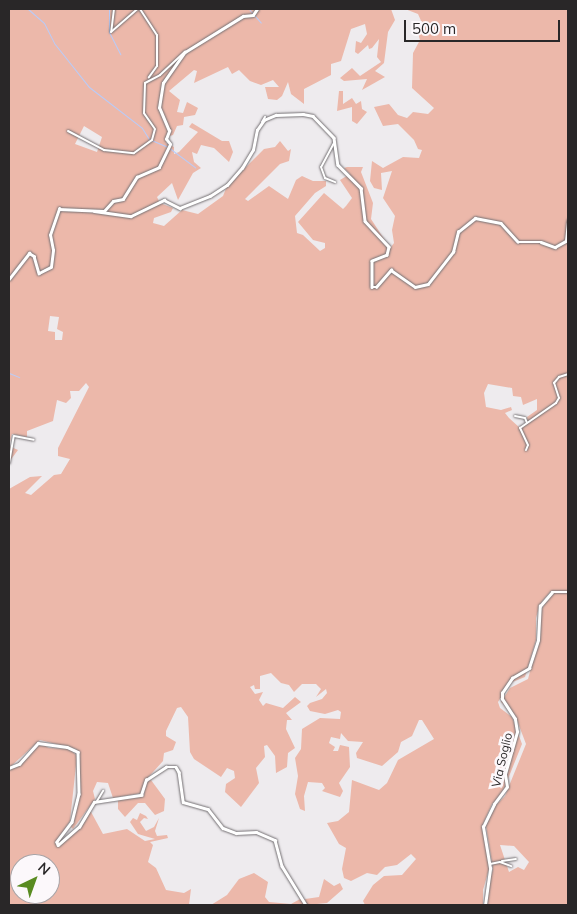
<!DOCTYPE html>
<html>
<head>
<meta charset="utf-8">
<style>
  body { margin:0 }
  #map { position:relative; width:577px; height:914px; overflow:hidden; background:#eeebee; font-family:Mulish,sans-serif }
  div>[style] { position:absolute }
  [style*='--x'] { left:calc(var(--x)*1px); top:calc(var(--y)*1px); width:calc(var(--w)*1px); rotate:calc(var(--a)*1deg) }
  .green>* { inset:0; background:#ecb8aa }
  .stream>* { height:1px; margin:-0.5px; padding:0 0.5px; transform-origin:0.5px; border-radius:0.5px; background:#b8ccfa }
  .roads { filter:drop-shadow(0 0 1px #747073) drop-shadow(0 0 1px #747073) }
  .minor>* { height:2px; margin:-1px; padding:0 1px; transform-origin:1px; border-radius:1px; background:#fff }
  .tertiary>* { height:2.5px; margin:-1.25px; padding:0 1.25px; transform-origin:1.25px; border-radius:1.25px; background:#fff }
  span { translate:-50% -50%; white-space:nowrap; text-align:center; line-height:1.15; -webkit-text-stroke:5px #fcf8fb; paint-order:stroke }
  .street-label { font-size:12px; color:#292728 }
  .frame { position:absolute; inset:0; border:10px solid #292728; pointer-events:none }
  .north { position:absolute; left:10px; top:854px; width:50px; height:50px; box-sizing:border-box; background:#fcf8fb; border:1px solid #a8a4a7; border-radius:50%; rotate:42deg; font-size:14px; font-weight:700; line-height:20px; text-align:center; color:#292728 }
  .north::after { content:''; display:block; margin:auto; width:18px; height:22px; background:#598b21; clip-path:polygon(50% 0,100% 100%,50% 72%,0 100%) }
  .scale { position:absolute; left:404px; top:20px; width:156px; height:22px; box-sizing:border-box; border:2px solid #292728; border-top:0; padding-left:6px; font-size:15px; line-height:18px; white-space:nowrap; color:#292728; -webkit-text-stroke:4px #fcf8fb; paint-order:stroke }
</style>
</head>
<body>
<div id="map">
  <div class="green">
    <div style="clip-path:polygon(evenodd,9px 9px,391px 9px,395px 20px,388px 32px,384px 63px,375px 71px,385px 77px,362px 90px,367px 79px,344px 81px,340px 78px,352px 68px,360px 76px,381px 62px,377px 57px,379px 39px,372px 48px,369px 49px,368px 45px,358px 54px,355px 52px,356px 41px,361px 43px,367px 34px,365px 24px,351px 29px,341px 61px,331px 64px,331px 75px,304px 89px,304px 104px,291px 94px,288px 82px,282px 96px,277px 100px,268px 99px,265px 87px,279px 87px,273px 80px,261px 85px,250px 81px,239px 70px,232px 74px,228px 67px,194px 83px,197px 71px,194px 70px,169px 91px,180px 100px,177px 112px,183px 113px,187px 102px,198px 108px,195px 115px,184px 117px,183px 125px,177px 126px,173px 135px,166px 137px,166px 143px,174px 147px,174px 154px,179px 152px,198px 132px,189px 127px,192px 123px,222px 141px,229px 141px,233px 152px,229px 162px,214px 148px,201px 145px,197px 154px,192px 152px,194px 162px,201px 168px,193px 173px,178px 200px,172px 183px,157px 197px,160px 203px,173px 208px,171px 212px,154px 218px,153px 223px,164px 226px,182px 210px,198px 214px,223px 196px,227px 186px,264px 149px,275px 147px,280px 141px,288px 151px,291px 149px,289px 161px,280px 164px,245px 199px,248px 201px,269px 186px,288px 199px,296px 180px,302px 176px,313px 181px,326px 181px,326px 186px,315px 193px,295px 216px,297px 233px,303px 235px,320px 251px,325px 248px,325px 243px,313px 240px,298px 222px,324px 193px,343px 209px,346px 206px,352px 198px,340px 180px,350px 174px,344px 168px,347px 167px,363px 167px,361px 172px,373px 203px,371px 219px,388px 245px,391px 247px,394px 243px,392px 230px,395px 216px,383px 198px,392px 171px,381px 173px,382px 190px,374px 188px,370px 181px,372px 161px,383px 168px,403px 157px,419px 158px,422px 150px,418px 149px,414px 140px,398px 124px,383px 126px,374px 107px,389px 104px,398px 115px,407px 118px,413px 112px,428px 114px,434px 108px,412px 88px,413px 53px,420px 40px,418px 33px,422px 23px,418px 14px,405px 9px,568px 9px,568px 591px,551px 591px,540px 604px,536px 618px,536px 640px,525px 677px,510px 683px,498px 702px,500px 708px,512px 717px,522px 744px,502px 794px,492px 804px,483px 824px,489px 869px,483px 890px,483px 905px,365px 905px,363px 901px,373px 885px,384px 876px,402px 875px,416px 859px,411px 854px,397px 865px,385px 867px,377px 875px,367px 873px,351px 881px,344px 878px,342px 869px,346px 848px,339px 844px,327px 823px,338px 821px,349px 812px,352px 780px,379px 790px,387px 783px,398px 760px,434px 739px,422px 720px,419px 720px,412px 736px,401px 742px,398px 752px,382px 766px,357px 758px,356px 753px,363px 742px,348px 741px,341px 733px,340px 739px,331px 737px,329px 743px,335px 747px,333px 751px,338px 751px,340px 745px,349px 747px,350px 767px,339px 783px,343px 791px,340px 797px,322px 791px,325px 788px,322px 783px,308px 782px,304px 796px,305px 811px,300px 809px,295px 794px,298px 776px,295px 758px,301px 749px,302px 729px,320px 718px,340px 719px,341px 712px,338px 710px,325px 714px,310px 711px,307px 706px,310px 703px,322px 699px,327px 693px,326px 689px,316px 697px,321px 689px,316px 684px,302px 684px,294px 692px,289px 685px,281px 683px,271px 673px,260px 676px,260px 689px,255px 689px,254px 685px,250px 687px,255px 694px,263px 692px,259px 700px,263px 706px,266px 703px,283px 708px,295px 697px,301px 702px,286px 713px,292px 720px,287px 720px,286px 729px,295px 748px,288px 753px,287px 767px,276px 773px,275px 756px,267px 745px,264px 746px,265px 757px,256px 768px,259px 783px,241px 807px,225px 792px,226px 784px,235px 778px,234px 771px,227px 768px,221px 777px,194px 759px,190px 752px,188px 717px,181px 707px,177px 708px,166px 731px,166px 736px,176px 742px,173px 750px,164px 753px,163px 761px,144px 782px,142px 793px,113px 798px,108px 783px,97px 782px,93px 791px,95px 799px,73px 829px,71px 827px,80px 789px,80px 755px,76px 749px,40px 740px,9px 768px,9px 489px,30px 477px,42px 476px,25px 493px,31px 495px,54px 475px,61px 474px,70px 459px,58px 456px,58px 448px,89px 387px,86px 383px,79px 391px,70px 391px,71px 398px,66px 403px,57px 400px,53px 421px,27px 431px,27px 437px,12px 434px,9px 446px,18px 450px,9px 462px,9px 9px,84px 126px,102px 137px,97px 152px,75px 144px,84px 126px,9px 9px,50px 316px,59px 317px,57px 329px,63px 332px,62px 340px,55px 340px,55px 332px,48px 331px,50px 316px,9px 9px,488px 384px,512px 388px,513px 396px,521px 397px,523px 405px,537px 399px,537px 410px,527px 417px,528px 423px,520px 428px,509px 418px,505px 413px,512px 410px,511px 407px,501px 410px,486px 407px,484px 393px,488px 384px)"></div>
    <div style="clip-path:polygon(339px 91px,343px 91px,343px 104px,352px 98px,356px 104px,361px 101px,362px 109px,367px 112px,357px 124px,352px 121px,352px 107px,337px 111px)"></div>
    <div style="clip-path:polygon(evenodd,554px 593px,568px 593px,568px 905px,487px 905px,487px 891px,493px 869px,486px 826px,495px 806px,505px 796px,526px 744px,515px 715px,501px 702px,510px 688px,528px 679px,538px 642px,538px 617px,546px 601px,554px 593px,500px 845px,514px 846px,529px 862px,524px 870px,518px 867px,509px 872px,500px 845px)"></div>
    <div style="clip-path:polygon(evenodd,41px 744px,49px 748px,70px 749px,77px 756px,70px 821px,55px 844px,60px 845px,72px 835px,90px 810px,103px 834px,127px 829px,145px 841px,155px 839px,138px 834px,130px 822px,133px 818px,137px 820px,140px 813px,146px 816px,148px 819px,144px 818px,140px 822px,146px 831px,154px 827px,159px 818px,155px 831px,157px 836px,167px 835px,168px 838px,150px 842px,153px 845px,148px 862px,156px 868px,166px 890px,184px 893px,191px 889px,189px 905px,9px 905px,9px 771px,41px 744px,20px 864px,50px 864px,50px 894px,20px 894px,20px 864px)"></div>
    <div style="clip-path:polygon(151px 780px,165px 799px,164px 811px,155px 815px,145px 803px,138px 803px,125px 817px,118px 809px,118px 800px,144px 795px,146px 783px)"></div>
    <div style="clip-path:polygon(254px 873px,268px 882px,265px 897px,269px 902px,291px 904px,302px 898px,304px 905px,211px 905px,227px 895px,239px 879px)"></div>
    <div style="clip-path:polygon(324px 879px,334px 886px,340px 883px,343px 889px,327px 903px,307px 905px,305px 899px,319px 897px)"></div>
  </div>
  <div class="stream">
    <div style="--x:28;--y:9;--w:21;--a:41"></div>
    <div style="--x:44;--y:23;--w:22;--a:63"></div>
    <div style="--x:54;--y:43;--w:56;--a:51.5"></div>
    <div style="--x:89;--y:87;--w:67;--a:37.7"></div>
    <div style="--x:142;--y:128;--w:13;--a:58"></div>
    <div style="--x:149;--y:139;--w:21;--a:23"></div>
    <div style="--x:168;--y:147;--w:34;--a:37"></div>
    <div style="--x:109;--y:9;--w:23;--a:90"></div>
    <div style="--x:109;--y:32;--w:25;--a:63"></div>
    <div style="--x:249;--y:9;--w:18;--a:49"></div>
    <div style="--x:9;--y:373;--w:11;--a:22"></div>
  </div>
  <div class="roads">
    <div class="minor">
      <div style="--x:114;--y:9;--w:23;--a:97"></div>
      <div style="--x:111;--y:32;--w:35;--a:-41"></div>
      <div style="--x:140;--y:9;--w:31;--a:57"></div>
      <div style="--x:157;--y:35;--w:31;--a:90"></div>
      <div style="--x:157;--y:66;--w:14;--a:126"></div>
      <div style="--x:262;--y:122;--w:6;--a:-59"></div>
      <div style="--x:68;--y:131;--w:41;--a:27.8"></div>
      <div style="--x:104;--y:150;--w:30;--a:6"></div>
      <div style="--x:134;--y:153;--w:22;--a:-36"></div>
      <div style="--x:152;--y:140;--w:11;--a:-75"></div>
      <div style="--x:155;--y:129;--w:19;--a:-125"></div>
      <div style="--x:144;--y:113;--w:30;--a:-88"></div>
      <div style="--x:145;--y:83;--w:17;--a:-28"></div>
      <div style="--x:160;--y:75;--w:34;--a:-43"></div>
      <div style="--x:334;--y:143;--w:27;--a:118"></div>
      <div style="--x:321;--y:167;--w:12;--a:70"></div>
      <div style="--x:325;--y:178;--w:11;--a:22"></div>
      <div style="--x:515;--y:416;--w:10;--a:11"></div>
      <div style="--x:525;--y:418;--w:5;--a:68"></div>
      <div style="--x:526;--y:450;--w:5;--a:-68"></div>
      <div style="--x:528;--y:445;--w:19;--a:-115"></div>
      <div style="--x:520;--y:428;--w:44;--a:-34.8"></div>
      <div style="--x:556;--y:403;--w:6;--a:-59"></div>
      <div style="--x:559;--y:398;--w:16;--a:-108"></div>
      <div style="--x:554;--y:383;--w:8;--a:-50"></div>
      <div style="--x:559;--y:377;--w:9;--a:-18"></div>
      <div style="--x:9;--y:463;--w:27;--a:-80"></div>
      <div style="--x:14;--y:436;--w:20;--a:11"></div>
      <div style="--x:97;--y:801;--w:12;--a:-59"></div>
      <div style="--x:502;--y:861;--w:14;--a:-8"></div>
      <div style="--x:490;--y:864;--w:10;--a:-11"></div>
      <div style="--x:500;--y:862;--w:12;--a:20"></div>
    </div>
    <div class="tertiary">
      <div style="--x:94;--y:211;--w:37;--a:8"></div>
      <div style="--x:131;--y:216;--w:37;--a:-26"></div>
      <div style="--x:164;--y:200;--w:18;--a:27"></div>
      <div style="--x:180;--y:208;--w:32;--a:-22"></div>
      <div style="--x:210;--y:196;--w:20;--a:-33"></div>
      <div style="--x:227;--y:185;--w:23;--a:-49"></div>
      <div style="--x:242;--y:168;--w:21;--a:-59"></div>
      <div style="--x:253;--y:150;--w:20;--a:-79"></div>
      <div style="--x:257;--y:130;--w:12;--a:-55"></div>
      <div style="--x:264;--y:120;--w:13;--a:-23"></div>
      <div style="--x:276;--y:115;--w:27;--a:-2"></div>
      <div style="--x:303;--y:114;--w:10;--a:11"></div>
      <div style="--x:313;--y:116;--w:30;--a:46"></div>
      <div style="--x:334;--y:138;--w:27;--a:82"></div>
      <div style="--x:338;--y:165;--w:33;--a:45"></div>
      <div style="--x:361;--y:188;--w:33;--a:83"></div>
      <div style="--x:365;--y:221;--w:35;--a:47"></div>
      <div style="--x:389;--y:247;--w:8;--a:104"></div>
      <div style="--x:387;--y:255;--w:16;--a:158"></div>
      <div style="--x:372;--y:261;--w:26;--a:90"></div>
      <div style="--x:372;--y:287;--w:4;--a:0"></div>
      <div style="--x:376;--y:287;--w:23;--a:-49"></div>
      <div style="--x:391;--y:270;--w:29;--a:35"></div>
      <div style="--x:415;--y:287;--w:13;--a:-13"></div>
      <div style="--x:428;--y:284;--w:41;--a:-52"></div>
      <div style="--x:453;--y:252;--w:21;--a:-76"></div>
      <div style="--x:458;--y:232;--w:22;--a:-39"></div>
      <div style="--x:475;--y:218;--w:26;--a:11"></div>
      <div style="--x:501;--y:223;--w:25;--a:48"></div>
      <div style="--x:518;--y:242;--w:23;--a:0"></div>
      <div style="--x:541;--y:242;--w:15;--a:20"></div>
      <div style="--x:555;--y:247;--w:13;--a:-29"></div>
      <div style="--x:566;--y:241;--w:20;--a:-84"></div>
      <div style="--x:9;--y:279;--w:33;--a:-52"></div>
      <div style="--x:29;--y:253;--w:6;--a:31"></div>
      <div style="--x:34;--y:256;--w:18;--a:74"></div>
      <div style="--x:39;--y:273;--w:13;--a:-27"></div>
      <div style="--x:51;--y:267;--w:17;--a:-83"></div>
      <div style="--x:53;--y:250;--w:15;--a:-101"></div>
      <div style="--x:50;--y:235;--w:28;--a:-71"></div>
      <div style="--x:59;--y:209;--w:45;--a:2.5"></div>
      <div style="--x:104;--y:211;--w:13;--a:-48"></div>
      <div style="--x:113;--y:201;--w:10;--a:-11"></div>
      <div style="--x:123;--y:199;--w:26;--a:-58"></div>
      <div style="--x:137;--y:177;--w:24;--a:-24"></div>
      <div style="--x:159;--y:167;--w:25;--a:-64"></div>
      <div style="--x:170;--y:144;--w:6;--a:-129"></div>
      <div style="--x:166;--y:139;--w:9;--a:-69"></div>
      <div style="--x:169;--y:131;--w:25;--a:-113"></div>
      <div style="--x:159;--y:108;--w:25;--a:-81"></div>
      <div style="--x:163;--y:83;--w:38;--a:-55"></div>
      <div style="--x:185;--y:52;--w:68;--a:-31.8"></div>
      <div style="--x:243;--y:16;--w:10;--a:-6"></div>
      <div style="--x:253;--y:15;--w:7;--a:-56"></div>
      <div style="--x:9;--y:768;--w:11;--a:-22"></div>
      <div style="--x:19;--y:764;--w:28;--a:-48"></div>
      <div style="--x:38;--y:743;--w:29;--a:8"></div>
      <div style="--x:67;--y:747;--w:12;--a:24"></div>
      <div style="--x:78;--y:752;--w:42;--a:88.6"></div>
      <div style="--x:79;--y:794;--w:29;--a:104"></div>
      <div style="--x:72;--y:822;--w:25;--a:127"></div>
      <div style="--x:57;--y:842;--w:3;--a:72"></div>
      <div style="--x:58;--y:845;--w:28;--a:-41"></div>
      <div style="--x:79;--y:827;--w:29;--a:-59"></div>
      <div style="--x:94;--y:802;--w:48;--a:-8.5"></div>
      <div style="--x:141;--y:795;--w:16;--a:-72"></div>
      <div style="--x:146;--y:780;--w:24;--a:-33"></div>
      <div style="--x:166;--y:767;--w:10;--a:0"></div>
      <div style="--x:176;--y:767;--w:6;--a:59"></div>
      <div style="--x:179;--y:772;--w:30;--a:82"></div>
      <div style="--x:183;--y:802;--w:26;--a:16"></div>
      <div style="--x:208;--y:809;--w:24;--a:52"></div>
      <div style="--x:223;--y:828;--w:14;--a:21"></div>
      <div style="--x:236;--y:833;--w:20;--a:-3"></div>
      <div style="--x:256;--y:832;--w:21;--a:23"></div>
      <div style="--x:275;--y:840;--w:27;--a:75"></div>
      <div style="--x:282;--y:866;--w:46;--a:58.4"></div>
      <div style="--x:485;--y:905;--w:37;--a:-82"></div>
      <div style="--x:490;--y:868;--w:42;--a:-99.7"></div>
      <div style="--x:483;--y:827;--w:25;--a:-64"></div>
      <div style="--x:494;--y:804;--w:21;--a:-53"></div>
      <div style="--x:507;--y:787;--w:13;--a:-99"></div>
      <div style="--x:505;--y:774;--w:44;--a:-74.1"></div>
      <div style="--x:517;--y:732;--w:13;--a:-99"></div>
      <div style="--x:515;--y:719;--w:24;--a:-123"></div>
      <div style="--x:502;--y:699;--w:6;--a:-90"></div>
      <div style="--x:502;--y:693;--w:18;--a:-56"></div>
      <div style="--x:512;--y:678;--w:20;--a:-30"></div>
      <div style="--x:529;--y:668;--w:29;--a:-72"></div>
      <div style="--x:538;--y:640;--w:34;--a:-87"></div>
      <div style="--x:540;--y:606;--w:18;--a:-49"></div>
      <div style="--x:552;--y:592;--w:16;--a:0"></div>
    </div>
  </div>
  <div class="street-label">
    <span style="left:502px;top:760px;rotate:-77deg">Via Soglio</span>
  </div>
  <div class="frame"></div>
  <div class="north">N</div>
  <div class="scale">500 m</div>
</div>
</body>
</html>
